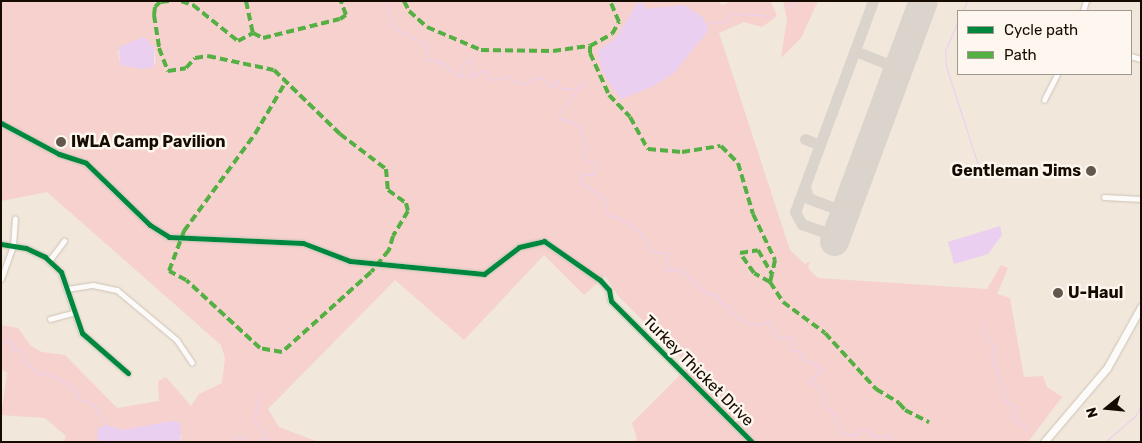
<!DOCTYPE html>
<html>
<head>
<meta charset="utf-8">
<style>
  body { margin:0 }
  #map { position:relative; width:1142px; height:443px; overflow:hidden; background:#f1e7db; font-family:Rubik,sans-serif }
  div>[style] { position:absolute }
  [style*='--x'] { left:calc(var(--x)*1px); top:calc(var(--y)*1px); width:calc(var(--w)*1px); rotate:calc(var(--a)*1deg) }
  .green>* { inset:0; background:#f6d1ce }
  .water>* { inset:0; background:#eacff1 }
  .stream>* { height:1px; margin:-0.5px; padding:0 0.5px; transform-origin:0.5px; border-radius:0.5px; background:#eacff1 }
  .taxiway>* { height:11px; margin:-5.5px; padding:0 5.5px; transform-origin:5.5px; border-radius:5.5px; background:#dad4cc }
  .runway>* { height:29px; margin:-14.5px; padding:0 14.5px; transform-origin:14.5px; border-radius:14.5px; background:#dad4cc }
  .roads { filter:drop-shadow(0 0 1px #cdc2b5) drop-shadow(0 0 1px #cdc2b5) }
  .minor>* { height:4.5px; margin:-2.25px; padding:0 2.25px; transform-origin:2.25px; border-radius:2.25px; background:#fdfbfa }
  .secondary>* { height:7px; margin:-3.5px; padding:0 3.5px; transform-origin:3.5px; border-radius:3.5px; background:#fdfbfa }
  .quiet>* { height:4px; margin-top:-2px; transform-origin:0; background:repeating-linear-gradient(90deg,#55b044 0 8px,transparent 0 12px) }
  .cycleway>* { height:5px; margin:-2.5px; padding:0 2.5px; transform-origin:2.5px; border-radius:2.5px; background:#00873e }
  .dots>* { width:14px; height:14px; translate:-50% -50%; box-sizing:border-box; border:2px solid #fdf7ef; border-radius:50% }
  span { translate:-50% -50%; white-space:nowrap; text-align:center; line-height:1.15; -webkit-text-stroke:5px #fdf7ef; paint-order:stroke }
  .poi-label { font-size:16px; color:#150b01; font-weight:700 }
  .left { translate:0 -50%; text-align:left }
  .right { translate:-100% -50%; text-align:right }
  .street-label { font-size:16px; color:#150b01 }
  .frame { position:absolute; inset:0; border:2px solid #150b01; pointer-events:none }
  .legend { position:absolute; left:957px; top:10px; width:175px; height:65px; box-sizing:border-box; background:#fdf7ef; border:1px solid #a09990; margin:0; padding:6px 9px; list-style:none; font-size:15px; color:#150b01 }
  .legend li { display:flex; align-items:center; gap:10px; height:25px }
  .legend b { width:25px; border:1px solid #a09990 }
  .north { position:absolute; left:1082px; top:383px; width:50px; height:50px; -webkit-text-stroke:4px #fdf7ef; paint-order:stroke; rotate:253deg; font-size:14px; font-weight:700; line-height:20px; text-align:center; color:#150b01 }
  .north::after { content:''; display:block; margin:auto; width:18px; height:22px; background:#150b01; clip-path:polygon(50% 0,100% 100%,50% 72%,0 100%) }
</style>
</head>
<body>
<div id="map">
  <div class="green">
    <div style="clip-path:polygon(evenodd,1px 1px,718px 1px,722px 5px,732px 1px,771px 2px,777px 16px,762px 27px,744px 22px,719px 33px,790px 250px,805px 264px,810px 261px,808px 268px,818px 278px,987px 289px,1001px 265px,1008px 268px,997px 294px,1010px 298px,1024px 377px,1043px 376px,1047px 387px,1062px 397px,1028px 442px,633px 442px,637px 439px,632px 423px,689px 366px,618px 296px,605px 276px,584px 295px,544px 255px,464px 340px,395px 280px,268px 409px,279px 427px,318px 442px,180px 442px,182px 435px,142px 428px,122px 430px,106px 425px,97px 438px,100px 442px,64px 442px,66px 436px,45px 418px,1px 415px,7px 373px,1px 369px,1px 325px,18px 328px,31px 346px,42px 352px,65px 355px,117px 408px,159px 401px,158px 381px,166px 377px,191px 406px,199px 394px,222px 383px,225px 358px,221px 345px,47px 192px,1px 201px,1px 1px,154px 47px,156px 63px,143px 69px,119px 60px,118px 50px,154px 47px)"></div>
    <div style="clip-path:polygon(783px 1px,818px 1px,801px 38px,781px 58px,787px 19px)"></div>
  </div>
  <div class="water">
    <div style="clip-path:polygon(638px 2px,643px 3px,646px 9px,684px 5px,704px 18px,708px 31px,674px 73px,654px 86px,621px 99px,604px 75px,597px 51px,616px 38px)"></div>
    <div style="clip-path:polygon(144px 37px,154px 47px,154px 67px,143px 69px,120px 65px,119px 47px)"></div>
    <div style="clip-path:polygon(1000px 226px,1002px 235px,988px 254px,954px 264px,948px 242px)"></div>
    <div style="clip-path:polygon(172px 421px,179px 422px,181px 429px,180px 442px,100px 442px,97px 438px,98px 428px,106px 425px,123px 430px)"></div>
  </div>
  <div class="stream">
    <div style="--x:385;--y:1;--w:27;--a:73"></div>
    <div style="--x:393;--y:27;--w:38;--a:28"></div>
    <div style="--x:427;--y:45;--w:15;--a:90"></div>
    <div style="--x:427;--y:60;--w:12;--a:5"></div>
    <div style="--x:439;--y:61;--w:25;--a:37"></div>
    <div style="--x:459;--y:76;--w:4;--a:-14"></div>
    <div style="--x:463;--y:75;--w:10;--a:-90"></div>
    <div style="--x:463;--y:65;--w:10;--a:-45"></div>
    <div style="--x:470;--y:58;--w:13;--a:81"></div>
    <div style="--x:472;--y:71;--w:6;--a:135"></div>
    <div style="--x:468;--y:75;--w:4;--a:34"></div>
    <div style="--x:471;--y:77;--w:14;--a:-30"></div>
    <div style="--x:483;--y:70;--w:13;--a:51"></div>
    <div style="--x:491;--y:80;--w:17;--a:-13"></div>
    <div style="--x:508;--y:76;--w:7;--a:45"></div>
    <div style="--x:513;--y:81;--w:12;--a:14"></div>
    <div style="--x:525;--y:84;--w:11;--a:-34"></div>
    <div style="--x:534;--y:78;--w:8;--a:0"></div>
    <div style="--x:542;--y:78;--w:14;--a:45"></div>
    <div style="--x:552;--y:88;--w:9;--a:-72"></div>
    <div style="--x:555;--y:79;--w:11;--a:56"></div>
    <div style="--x:561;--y:88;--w:15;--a:4"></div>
    <div style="--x:576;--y:89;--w:3;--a:90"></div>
    <div style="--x:576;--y:92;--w:28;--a:128"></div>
    <div style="--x:559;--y:114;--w:4;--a:76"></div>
    <div style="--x:560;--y:118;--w:20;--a:20"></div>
    <div style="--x:579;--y:125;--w:20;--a:70"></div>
    <div style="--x:586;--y:144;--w:14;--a:102"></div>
    <div style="--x:583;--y:158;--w:15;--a:23"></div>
    <div style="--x:597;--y:164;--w:11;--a:105"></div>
    <div style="--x:594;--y:175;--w:12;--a:-175"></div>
    <div style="--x:582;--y:174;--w:7;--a:106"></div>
    <div style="--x:580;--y:181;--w:31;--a:36"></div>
    <div style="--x:605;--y:199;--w:12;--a:85"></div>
    <div style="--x:606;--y:211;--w:8;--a:50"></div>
    <div style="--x:611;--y:217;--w:6;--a:0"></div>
    <div style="--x:617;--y:217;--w:27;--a:33"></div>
    <div style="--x:640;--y:232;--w:24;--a:57"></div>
    <div style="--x:653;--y:252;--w:15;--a:4"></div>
    <div style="--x:668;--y:253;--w:17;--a:100"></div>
    <div style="--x:665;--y:270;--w:14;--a:-4"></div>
    <div style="--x:679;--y:269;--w:37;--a:41"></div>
    <div style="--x:707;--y:293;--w:10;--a:17"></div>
    <div style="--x:717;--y:296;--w:8;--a:60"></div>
    <div style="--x:721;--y:303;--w:7;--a:16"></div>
    <div style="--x:728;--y:305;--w:9;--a:69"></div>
    <div style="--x:731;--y:313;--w:20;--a:30"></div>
    <div style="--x:748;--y:323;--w:11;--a:10"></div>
    <div style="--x:759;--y:325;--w:9;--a:-27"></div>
    <div style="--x:767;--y:321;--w:21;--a:59"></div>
    <div style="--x:778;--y:339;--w:12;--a:-20"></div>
    <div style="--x:789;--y:335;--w:16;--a:75"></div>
    <div style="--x:793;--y:350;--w:8;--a:14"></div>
    <div style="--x:801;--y:352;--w:4;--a:124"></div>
    <div style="--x:799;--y:355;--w:6;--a:45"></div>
    <div style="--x:803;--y:359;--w:16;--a:22"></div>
    <div style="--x:818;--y:365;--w:7;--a:63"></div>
    <div style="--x:821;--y:371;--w:17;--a:140"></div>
    <div style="--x:808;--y:382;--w:11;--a:22"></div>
    <div style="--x:818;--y:386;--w:9;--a:58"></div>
    <div style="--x:823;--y:394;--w:9;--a:90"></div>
    <div style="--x:823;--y:403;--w:16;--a:47"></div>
    <div style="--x:834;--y:415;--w:19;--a:69"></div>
    <div style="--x:841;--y:433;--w:15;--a:8"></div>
    <div style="--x:856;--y:435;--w:6;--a:-59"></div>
    <div style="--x:859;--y:430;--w:7;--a:-16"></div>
    <div style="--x:866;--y:428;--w:13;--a:45"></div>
    <div style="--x:875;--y:437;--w:12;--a:-9"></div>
    <div style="--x:887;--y:435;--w:10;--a:45"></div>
    <div style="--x:787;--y:7;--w:11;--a:-34"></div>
    <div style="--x:963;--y:11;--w:11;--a:-68"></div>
    <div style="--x:958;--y:21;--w:32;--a:114"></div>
    <div style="--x:945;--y:50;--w:16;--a:86"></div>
    <div style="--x:946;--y:66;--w:98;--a:72.1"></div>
    <div style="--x:976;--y:159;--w:10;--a:66"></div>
    <div style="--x:980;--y:168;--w:10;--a:29"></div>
    <div style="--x:707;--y:24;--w:10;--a:-17"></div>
    <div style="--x:717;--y:21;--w:8;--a:23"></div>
    <div style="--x:724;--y:24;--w:13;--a:-61"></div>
    <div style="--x:730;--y:13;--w:40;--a:4.3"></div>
    <div style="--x:576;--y:88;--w:12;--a:-31"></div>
    <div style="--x:983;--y:321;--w:15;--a:79"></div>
    <div style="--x:986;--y:336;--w:15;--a:48"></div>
    <div style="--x:996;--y:347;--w:9;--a:122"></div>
    <div style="--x:991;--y:355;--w:37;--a:70"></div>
    <div style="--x:1004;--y:390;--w:10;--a:90"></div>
    <div style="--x:1004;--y:400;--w:13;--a:32"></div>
    <div style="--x:1015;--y:407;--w:9;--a:108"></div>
    <div style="--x:1012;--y:416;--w:19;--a:39"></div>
    <div style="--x:1;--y:342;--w:5;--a:-22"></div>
    <div style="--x:6;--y:340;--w:10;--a:29"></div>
    <div style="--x:15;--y:345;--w:6;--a:135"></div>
    <div style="--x:11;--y:349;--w:6;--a:0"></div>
    <div style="--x:17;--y:349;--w:10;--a:45"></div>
    <div style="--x:24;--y:356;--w:6;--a:90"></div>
    <div style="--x:24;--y:362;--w:21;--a:39"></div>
    <div style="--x:40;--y:375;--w:6;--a:-18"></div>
    <div style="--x:46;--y:373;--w:30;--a:27"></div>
    <div style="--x:73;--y:387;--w:12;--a:66"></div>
    <div style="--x:78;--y:398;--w:19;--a:25"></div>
    <div style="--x:95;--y:406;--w:22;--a:60"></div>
    <div style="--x:259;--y:394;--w:25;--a:101"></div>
    <div style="--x:254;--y:419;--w:28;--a:55"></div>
    <div style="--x:231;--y:442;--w:11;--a:-41"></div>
    <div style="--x:239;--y:435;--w:14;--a:30"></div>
    <div style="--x:261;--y:442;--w:4;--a:-76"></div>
    <div style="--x:262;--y:438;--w:6;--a:31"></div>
    <div style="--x:1105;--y:442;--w:40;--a:-41"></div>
    <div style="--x:1135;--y:416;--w:13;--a:-61"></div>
  </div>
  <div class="taxiway">
    <div style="--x:855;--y:51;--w:46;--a:21.6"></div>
    <div style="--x:805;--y:139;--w:16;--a:22"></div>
    <div style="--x:805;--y:186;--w:12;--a:76"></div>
    <div style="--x:808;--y:198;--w:39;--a:21"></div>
    <div style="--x:836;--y:236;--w:36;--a:-161"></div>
    <div style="--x:802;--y:224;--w:14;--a:-120"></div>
    <div style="--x:795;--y:212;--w:225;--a:-69.7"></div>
  </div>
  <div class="runway">
    <div style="--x:834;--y:241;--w:256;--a:-69.7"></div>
  </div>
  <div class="roads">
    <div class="minor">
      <div style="--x:1083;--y:11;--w:10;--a:-73"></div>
      <div style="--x:1131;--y:56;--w:10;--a:17"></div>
      <div style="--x:1044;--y:100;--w:29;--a:-63"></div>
      <div style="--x:1;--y:123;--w:66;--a:28.1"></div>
      <div style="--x:59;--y:154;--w:28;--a:18"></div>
      <div style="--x:86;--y:163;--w:89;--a:44.1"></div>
      <div style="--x:150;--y:225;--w:22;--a:32"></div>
      <div style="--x:169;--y:237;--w:134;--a:2.6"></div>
      <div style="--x:303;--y:243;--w:50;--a:21"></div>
      <div style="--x:350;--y:261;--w:135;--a:5.5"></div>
      <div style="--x:484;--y:274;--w:44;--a:-37.6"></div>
      <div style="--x:519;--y:247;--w:26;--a:-13"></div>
      <div style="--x:544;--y:241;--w:68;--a:34.9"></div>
      <div style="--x:600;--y:280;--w:13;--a:48"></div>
      <div style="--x:609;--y:290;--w:11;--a:80"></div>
      <div style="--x:611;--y:301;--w:199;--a:45"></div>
      <div style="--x:1104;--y:197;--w:37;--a:3"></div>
      <div style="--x:1;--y:244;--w:25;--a:9"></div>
      <div style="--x:26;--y:248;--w:21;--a:25"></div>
      <div style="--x:45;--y:257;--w:22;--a:43"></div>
      <div style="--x:61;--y:272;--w:65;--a:71"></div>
      <div style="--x:82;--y:333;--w:61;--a:41"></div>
      <div style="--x:49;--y:261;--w:25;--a:-53"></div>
      <div style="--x:1;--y:279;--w:35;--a:-70"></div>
      <div style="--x:13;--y:246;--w:27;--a:-86"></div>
      <div style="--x:67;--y:289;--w:26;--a:-9"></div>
      <div style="--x:93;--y:285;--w:25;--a:12"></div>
      <div style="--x:117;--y:290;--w:78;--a:39.8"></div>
      <div style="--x:177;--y:340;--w:27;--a:56"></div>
      <div style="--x:50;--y:319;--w:23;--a:-15"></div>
    </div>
    <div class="secondary">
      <div style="--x:1044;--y:442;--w:97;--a:-49.6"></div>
      <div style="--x:1107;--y:368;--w:70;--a:-60.9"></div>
    </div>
  </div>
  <div class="quiet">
    <div style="--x:169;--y:1;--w:9;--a:174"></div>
    <div style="--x:160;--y:2;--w:7;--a:135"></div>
    <div style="--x:155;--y:7;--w:8;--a:97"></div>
    <div style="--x:154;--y:15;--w:33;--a:81"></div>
    <div style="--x:159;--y:48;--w:25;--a:69"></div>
    <div style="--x:168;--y:71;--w:18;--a:-9"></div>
    <div style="--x:186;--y:68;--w:13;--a:-48"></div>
    <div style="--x:195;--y:58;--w:13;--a:-9"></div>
    <div style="--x:208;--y:56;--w:67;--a:12"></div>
    <div style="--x:274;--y:70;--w:92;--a:44.1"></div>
    <div style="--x:340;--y:134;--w:58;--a:37.3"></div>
    <div style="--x:386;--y:169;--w:21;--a:85"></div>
    <div style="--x:388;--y:190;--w:22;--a:36"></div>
    <div style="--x:406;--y:203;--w:8;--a:76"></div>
    <div style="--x:408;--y:211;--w:29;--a:121"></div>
    <div style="--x:393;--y:236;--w:15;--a:106"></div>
    <div style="--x:389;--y:250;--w:28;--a:129"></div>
    <div style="--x:371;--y:272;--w:120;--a:138"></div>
    <div style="--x:282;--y:352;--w:22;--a:-170"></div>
    <div style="--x:260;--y:348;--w:100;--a:-137.4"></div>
    <div style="--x:186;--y:280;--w:19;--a:-152"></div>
    <div style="--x:169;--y:271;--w:43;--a:-69.4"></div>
    <div style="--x:184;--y:231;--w:120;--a:-53.8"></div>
    <div style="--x:255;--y:134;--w:59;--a:-59.5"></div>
    <div style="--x:181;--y:1;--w:13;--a:18"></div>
    <div style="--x:193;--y:5;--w:58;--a:38.7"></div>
    <div style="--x:238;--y:41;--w:17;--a:-28"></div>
    <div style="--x:246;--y:1;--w:33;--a:78"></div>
    <div style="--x:253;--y:33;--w:11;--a:27"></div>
    <div style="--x:263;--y:38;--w:79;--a:-13.9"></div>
    <div style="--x:340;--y:19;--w:7;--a:-34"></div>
    <div style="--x:346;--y:15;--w:15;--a:-110"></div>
    <div style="--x:404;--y:1;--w:11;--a:63"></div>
    <div style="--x:409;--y:11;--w:24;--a:42"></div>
    <div style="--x:427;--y:27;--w:59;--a:23.1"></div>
    <div style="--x:481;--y:50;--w:72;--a:0.8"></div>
    <div style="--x:553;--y:51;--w:37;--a:-8"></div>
    <div style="--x:590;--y:46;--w:7;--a:90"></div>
    <div style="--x:590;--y:53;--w:46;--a:65.7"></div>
    <div style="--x:609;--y:95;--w:30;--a:46"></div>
    <div style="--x:630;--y:117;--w:37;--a:61"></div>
    <div style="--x:648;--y:149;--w:34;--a:5"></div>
    <div style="--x:682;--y:152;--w:39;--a:-9"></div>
    <div style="--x:721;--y:146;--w:24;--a:45"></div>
    <div style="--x:738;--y:163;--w:53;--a:73.6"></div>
    <div style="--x:753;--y:214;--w:51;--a:64.4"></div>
    <div style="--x:775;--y:260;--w:14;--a:102"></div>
    <div style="--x:590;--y:46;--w:25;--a:-29"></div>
    <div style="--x:612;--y:34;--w:14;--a:-60"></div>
    <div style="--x:619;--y:22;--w:23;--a:-113"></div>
    <div style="--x:770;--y:282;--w:18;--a:-151"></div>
    <div style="--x:754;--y:273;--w:24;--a:-125"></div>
    <div style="--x:740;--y:253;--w:18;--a:-9"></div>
    <div style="--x:758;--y:250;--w:28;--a:60"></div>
    <div style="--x:772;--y:274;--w:8;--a:104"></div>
    <div style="--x:770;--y:282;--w:24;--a:57"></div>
    <div style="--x:783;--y:302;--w:52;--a:36.4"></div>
    <div style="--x:825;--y:333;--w:76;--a:47.7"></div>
    <div style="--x:876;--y:389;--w:27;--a:31"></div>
    <div style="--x:899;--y:403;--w:9;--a:49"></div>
    <div style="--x:905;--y:410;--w:27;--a:27"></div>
  </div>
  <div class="cycleway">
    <div style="--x:1;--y:123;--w:66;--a:28.1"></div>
    <div style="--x:59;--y:154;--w:28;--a:18"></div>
    <div style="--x:86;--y:163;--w:89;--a:44.1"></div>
    <div style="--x:150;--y:225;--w:22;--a:32"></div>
    <div style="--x:169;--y:237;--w:134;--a:2.6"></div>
    <div style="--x:303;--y:243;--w:50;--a:21"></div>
    <div style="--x:350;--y:261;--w:135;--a:5.5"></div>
    <div style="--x:484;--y:274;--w:44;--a:-37.6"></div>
    <div style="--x:519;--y:247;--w:26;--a:-13"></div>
    <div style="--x:544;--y:241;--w:68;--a:34.9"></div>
    <div style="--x:600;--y:280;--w:13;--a:48"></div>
    <div style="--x:609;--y:290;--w:11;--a:80"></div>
    <div style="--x:611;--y:301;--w:199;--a:45"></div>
    <div style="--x:1;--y:244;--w:25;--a:9"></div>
    <div style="--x:26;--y:248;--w:21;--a:25"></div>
    <div style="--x:45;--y:257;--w:22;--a:43"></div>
    <div style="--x:61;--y:272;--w:65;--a:71"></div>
    <div style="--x:82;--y:333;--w:61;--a:41"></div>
  </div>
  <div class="dots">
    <div style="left:61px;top:142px;background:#62584d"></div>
    <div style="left:1091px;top:171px;background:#62584d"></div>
    <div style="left:1058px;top:293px;background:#62584d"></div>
  </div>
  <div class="poi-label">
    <span class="left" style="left:71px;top:142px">IWLA Camp Pavilion</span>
    <span class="right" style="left:1081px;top:171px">Gentleman Jims</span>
    <span class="left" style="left:1068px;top:293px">U-Haul</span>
  </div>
  <div class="street-label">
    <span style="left:698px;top:371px;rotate:45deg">Turkey Thicket Drive</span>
  </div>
  <div class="frame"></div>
  <ul class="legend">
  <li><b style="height:6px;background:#00873e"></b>Cycle path</li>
  <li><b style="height:6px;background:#55b044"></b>Path</li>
  </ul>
  <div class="north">N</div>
</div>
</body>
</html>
